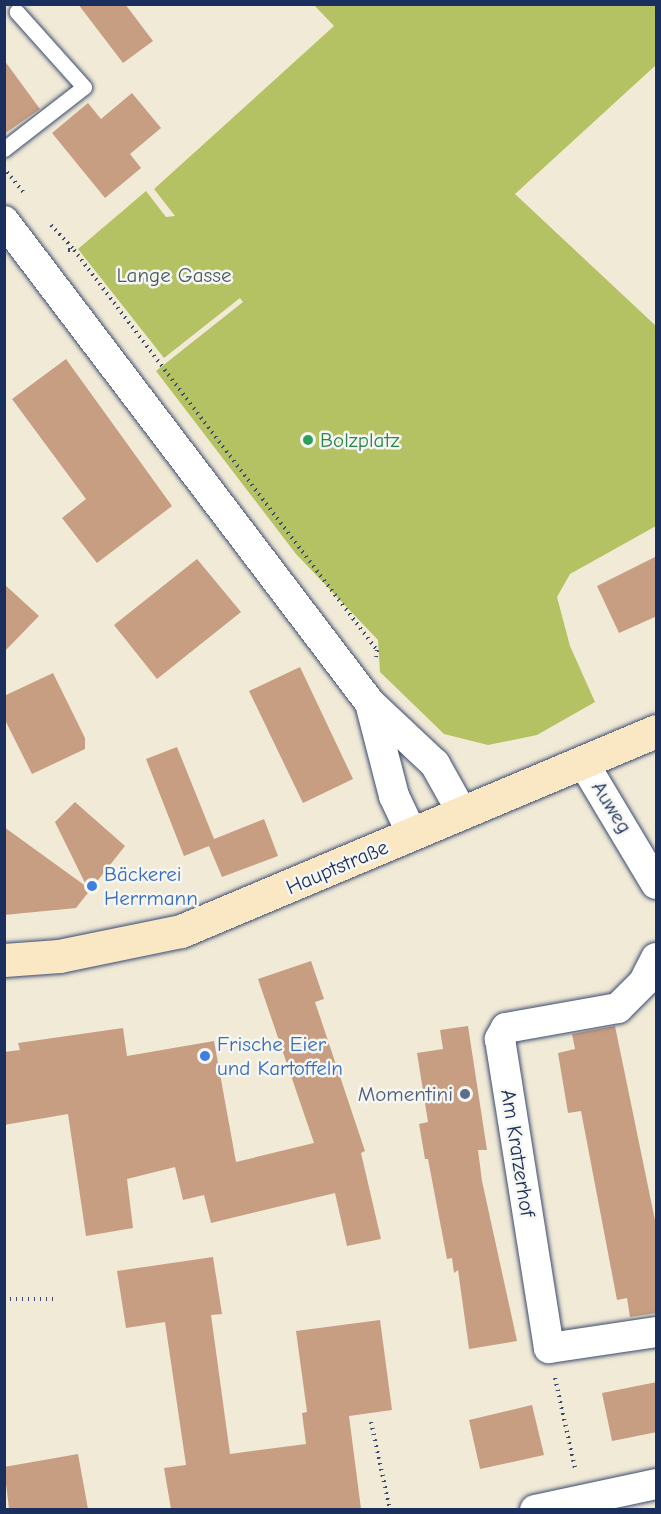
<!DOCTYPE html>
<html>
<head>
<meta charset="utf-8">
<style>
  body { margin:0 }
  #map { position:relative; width:661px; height:1514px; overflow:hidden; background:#f1ead7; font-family:"Comic Neue",sans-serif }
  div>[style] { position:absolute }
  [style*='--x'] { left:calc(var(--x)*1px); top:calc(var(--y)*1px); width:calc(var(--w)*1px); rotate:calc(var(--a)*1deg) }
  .green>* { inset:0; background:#b5c264 }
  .building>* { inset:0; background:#c79e82 }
  .path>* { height:4px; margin-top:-2px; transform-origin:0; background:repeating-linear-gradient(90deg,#3b4b70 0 1.5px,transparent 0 6px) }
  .roads { filter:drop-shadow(0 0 2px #3b4b70) drop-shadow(0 0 2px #3b4b70) }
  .lane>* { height:15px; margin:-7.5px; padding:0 7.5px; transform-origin:7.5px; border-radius:7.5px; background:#fff }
  .street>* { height:30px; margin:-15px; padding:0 15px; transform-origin:15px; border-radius:15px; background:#fff }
  .secondary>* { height:33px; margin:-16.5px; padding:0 16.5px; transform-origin:16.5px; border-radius:16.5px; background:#fae7c3 }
  .dots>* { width:16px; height:16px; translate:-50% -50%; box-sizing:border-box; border:3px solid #f6f6f2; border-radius:50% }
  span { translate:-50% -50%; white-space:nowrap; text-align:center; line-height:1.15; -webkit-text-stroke:5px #f6f6f2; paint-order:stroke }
  .park-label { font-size:21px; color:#495b60 }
  .leisure-label { font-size:21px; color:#27864d }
  .left { translate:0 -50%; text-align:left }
  .street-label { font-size:21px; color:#1b2f5e }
  .shop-label { font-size:21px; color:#366cbe }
  .service-label { font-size:21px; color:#4e5e75 }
  .right { translate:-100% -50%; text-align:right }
  .frame { position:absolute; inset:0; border:6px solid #1b2f5e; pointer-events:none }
</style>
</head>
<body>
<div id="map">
  <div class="green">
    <div style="clip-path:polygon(314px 5px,656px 5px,656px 65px,515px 194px,656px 326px,656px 526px,570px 574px,557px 597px,570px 646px,595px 702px,537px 735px,488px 745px,444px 734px,380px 672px,378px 640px,296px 554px,156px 371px,243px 302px,240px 298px,164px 358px,78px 249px,146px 191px,166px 217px,175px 216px,154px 189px,334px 26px)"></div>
  </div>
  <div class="building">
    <div style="clip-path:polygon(78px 4px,125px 4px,153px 41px,123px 63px)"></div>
    <div style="clip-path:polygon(4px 60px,40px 109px,4px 134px)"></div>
    <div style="clip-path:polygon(132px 93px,161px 128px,130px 154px,141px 168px,105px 198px,52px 133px,88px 103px,101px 119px)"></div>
    <div style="clip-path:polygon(66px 359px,172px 506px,97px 563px,62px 518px,86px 499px,12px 399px)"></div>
    <div style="clip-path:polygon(657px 556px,657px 616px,619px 633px,597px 586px)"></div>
    <div style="clip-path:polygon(197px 559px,241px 612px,157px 679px,114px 625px)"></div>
    <div style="clip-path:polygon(4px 584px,39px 616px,4px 652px)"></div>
    <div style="clip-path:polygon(300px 667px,353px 779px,303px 803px,249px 691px)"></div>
    <div style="clip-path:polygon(53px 673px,85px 738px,85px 749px,32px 774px,4px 718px,4px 696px)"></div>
    <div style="clip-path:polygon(177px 747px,214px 839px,264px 819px,278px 856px,222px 877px,209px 846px,184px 856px,146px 759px)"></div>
    <div style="clip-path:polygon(75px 802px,125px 846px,76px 908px,4px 915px,4px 827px,87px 887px,55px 822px)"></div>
    <div style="clip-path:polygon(311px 961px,324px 999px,315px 1002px,365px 1151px,361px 1153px,381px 1239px,347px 1246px,335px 1193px,211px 1223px,204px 1195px,183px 1200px,175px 1167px,127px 1179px,133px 1228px,86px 1236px,68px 1114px,4px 1125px,4px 1052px,20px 1050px,18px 1043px,123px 1028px,127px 1056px,214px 1041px,236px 1162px,314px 1143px,258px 979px)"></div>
    <div style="clip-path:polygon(468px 1026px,487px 1150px,478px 1150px,482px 1181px,517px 1341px,469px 1349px,458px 1270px,454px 1273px,452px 1258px,447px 1259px,428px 1159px,425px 1159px,419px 1124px,428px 1122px,417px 1053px,443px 1049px,440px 1030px)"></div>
    <div style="clip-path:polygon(615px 1026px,657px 1230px,657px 1313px,630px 1317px,627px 1298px,617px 1300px,581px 1111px,568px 1113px,558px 1053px,575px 1049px,572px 1034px)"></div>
    <div style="clip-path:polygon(213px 1257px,222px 1314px,211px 1315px,230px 1454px,306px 1444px,302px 1413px,307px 1412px,296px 1331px,380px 1320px,392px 1410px,349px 1416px,361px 1509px,171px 1509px,164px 1468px,186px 1465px,165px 1322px,126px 1328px,117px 1271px)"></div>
    <div style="clip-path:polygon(657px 1382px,657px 1432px,612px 1441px,602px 1393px)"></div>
    <div style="clip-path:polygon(532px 1405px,544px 1455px,480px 1469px,469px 1420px)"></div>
    <div style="clip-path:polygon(78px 1454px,88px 1509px,9px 1509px,4px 1467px)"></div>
  </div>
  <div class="path">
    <div style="--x:7;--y:172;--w:28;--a:51"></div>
    <div style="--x:51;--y:225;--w:34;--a:47"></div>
    <div style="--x:68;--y:250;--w:6;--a:0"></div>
    <div style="--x:74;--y:250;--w:502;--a:52.86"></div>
    <div style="--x:377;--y:650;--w:7;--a:98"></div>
    <div style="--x:4;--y:1299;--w:51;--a:0"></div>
    <div style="--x:555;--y:1378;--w:92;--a:77.5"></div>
    <div style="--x:371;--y:1422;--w:90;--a:77.8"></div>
  </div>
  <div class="roads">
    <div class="lane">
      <div style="--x:4;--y:149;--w:101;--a:-37.8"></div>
      <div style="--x:84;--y:87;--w:101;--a:-131.8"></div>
    </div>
    <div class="street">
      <div style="--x:4;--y:221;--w:605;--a:52.79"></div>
      <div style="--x:370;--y:703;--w:89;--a:43.2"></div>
      <div style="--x:435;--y:764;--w:57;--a:60.8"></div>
      <div style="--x:370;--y:703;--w:96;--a:75.5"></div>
      <div style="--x:394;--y:796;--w:42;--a:64.7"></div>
      <div style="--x:583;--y:762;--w:142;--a:59.1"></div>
      <div style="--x:656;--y:958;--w:27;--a:117"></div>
      <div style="--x:644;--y:982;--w:37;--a:135"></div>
      <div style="--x:618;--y:1008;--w:114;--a:169.9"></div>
      <div style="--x:506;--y:1028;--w:13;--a:119"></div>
      <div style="--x:500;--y:1039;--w:313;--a:81"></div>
      <div style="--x:549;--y:1348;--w:108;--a:-8.5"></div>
      <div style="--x:535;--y:1510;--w:124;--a:-12.1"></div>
    </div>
    <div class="secondary">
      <div style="--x:4;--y:960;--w:55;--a:-4.2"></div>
      <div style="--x:59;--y:956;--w:125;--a:-11.6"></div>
      <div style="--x:181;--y:931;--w:515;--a:-22.83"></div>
    </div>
  </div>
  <div class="dots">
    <div style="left:308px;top:440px;background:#2e9e5b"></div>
    <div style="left:92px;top:886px;background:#3f7fe0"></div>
    <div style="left:205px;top:1056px;background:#3f7fe0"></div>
    <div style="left:465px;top:1094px;background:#5c6f8a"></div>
  </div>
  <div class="park-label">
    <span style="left:174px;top:275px">Lange Gasse</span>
  </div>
  <div class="leisure-label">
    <span class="left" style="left:320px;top:440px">Bolzplatz</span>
  </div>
  <div class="street-label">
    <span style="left:612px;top:807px;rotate:58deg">Auweg</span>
    <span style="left:337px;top:867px;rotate:-23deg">Hauptstraße</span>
    <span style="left:518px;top:1153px;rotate:81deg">Am Kratzerhof</span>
  </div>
  <div class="shop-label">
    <span class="left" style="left:104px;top:886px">Bäckerei<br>Herrmann</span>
    <span class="left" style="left:217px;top:1056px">Frische Eier<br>und Kartoffeln</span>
  </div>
  <div class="service-label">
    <span class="right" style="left:453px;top:1094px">Momentini</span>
  </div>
  <div class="frame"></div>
</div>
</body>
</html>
